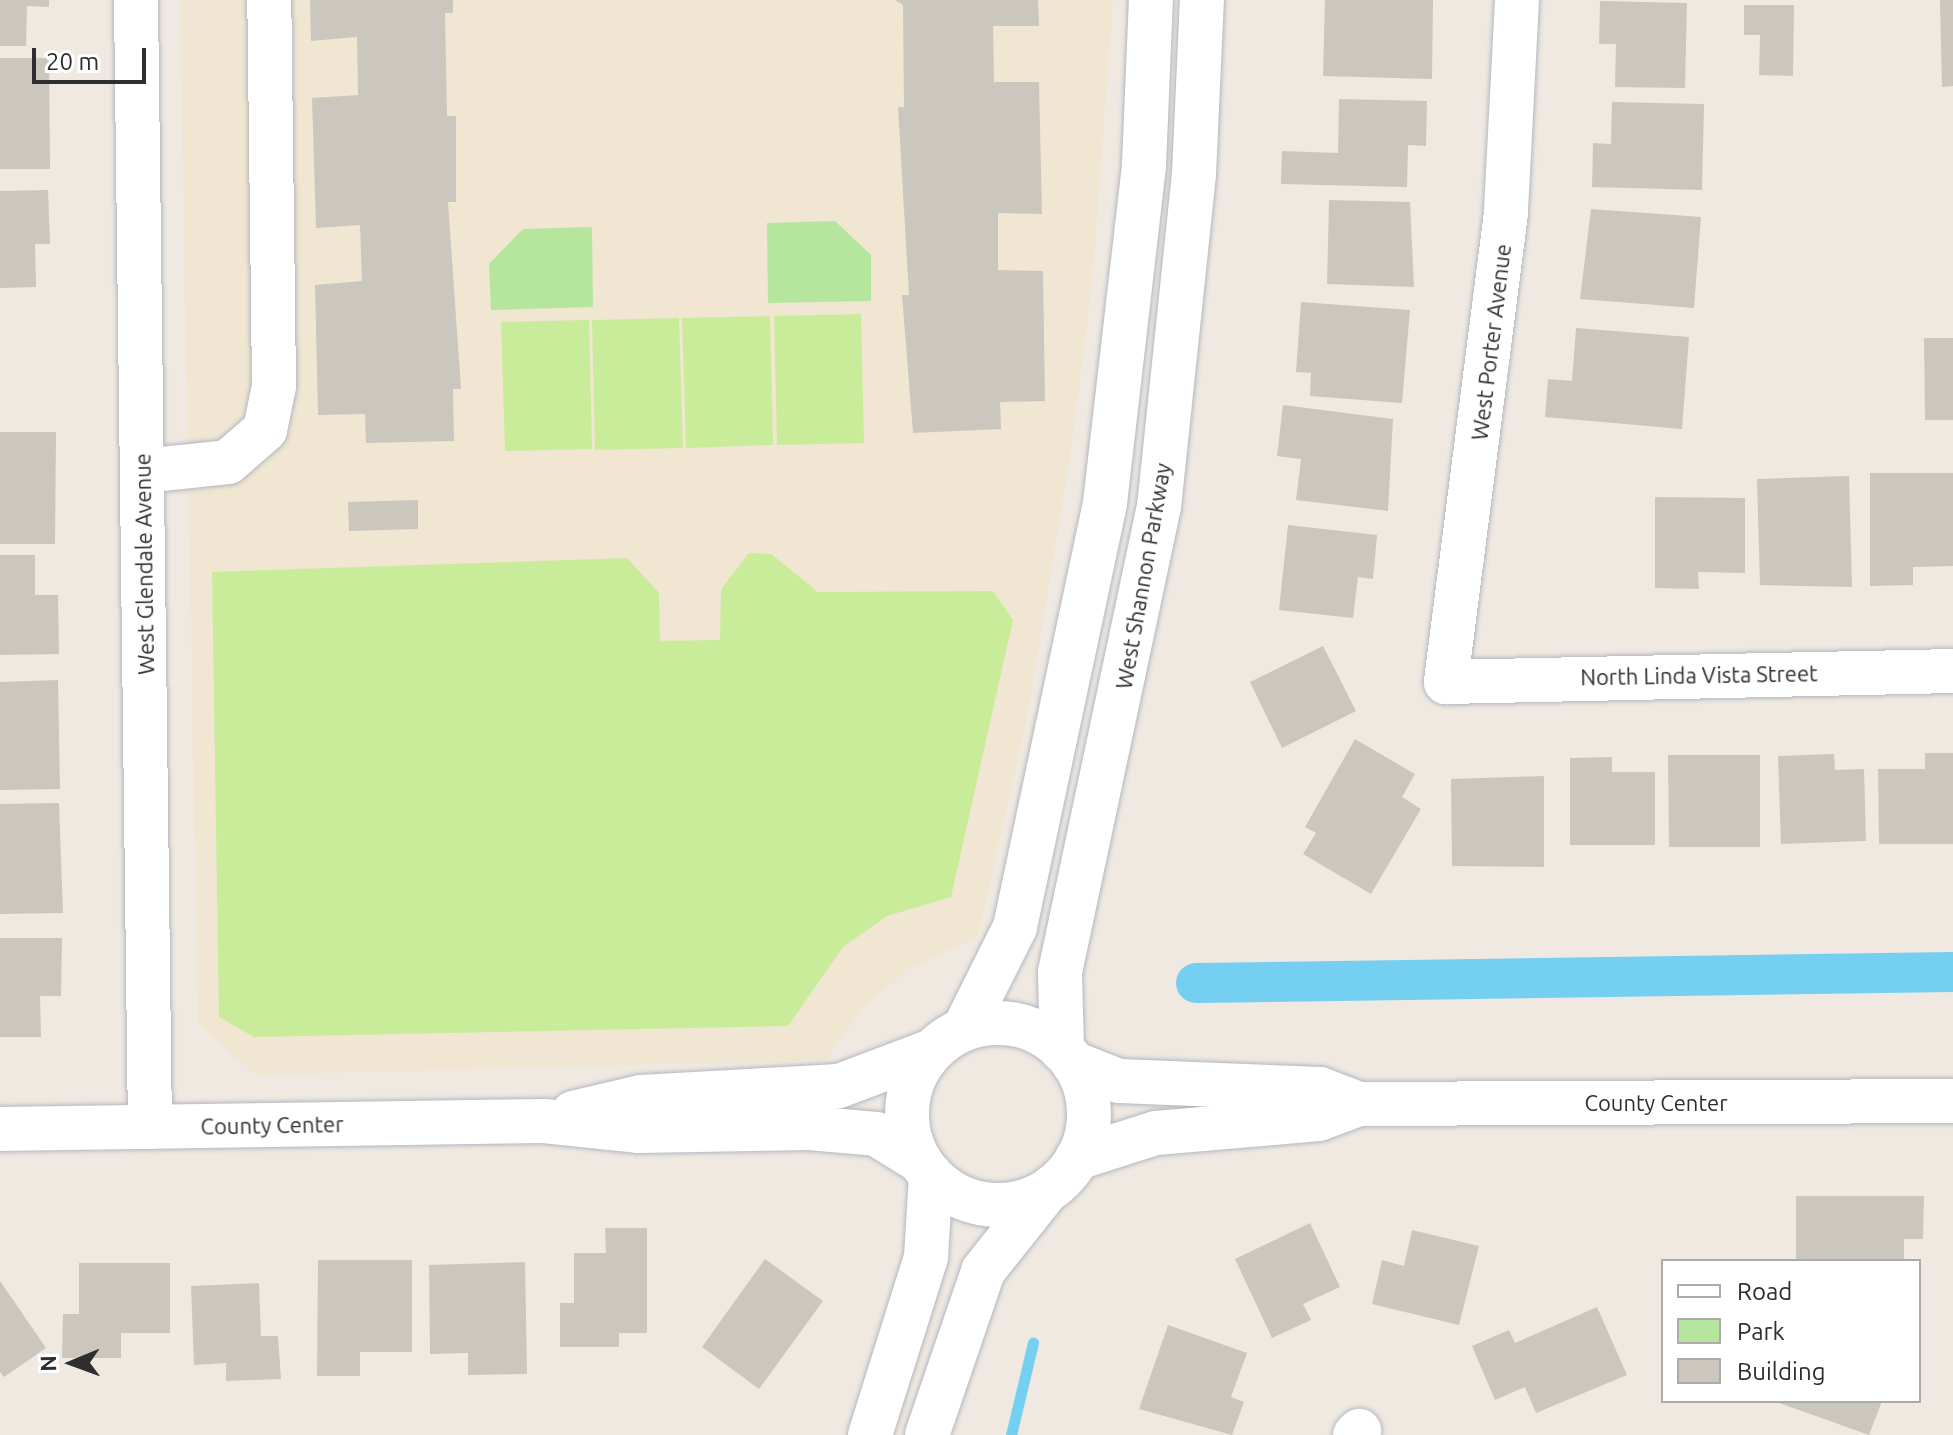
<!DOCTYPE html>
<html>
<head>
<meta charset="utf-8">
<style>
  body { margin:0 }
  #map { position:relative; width:1953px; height:1435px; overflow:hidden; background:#efe9e1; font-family:Ubuntu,sans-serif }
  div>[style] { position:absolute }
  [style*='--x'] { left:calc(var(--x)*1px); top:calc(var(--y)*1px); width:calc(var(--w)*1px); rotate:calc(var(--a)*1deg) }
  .education>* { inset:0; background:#f0e6d1 }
  .green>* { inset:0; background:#b6e59e }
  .pitch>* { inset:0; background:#c9ec9a }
  .stream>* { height:11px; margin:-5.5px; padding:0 5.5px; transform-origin:5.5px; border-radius:5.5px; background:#75cff0 }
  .canal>* { height:40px; margin:-20px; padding:0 20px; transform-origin:20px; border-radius:20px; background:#75cff0 }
  .building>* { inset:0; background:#cbc7bf }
  .roads { filter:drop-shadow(0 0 2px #b4b7c1) drop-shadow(0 0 2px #b4b7c1) }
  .minor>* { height:44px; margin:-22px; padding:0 22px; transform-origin:22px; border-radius:22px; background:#fff }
  .minor>.ring { margin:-22px; padding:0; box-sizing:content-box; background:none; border:44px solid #fff; border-radius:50% }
  span { translate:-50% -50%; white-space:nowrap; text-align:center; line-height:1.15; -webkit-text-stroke:6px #fff; paint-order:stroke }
  .street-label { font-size:22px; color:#2e2e2e }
  .legend { position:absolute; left:1661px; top:1259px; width:260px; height:144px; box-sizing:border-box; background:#fff; border:2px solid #ababab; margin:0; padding:10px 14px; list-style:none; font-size:24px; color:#2e2e2e }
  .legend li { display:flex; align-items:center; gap:16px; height:40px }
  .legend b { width:40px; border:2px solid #ababab }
  .north { position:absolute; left:32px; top:1323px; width:80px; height:80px; -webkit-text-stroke:6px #fff; paint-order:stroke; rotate:269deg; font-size:22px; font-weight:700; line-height:32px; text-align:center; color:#2e2e2e }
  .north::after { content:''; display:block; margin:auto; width:28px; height:36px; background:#2e2e2e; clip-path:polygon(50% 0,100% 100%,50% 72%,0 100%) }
  .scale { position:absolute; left:32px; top:48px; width:114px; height:36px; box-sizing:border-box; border:4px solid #2e2e2e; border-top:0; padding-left:10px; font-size:24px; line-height:28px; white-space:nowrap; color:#2e2e2e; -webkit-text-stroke:6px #fff; paint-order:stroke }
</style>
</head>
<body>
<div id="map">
  <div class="education">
    <div style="clip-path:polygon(180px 0,1113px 0,1092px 284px,1071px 450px,1025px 727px,978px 936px,908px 969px,864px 1007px,825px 1060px,256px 1075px,198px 1024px)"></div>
  </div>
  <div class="green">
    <div style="clip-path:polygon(835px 221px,871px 255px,871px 301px,768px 303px,767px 223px)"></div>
    <div style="clip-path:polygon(592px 227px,593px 307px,491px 310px,489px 264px,523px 229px)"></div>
  </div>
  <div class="pitch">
    <div style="clip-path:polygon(861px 314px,864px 443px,777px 445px,774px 316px)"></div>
    <div style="clip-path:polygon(770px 316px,773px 445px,686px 448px,682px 318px)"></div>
    <div style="clip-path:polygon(679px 318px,683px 448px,595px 450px,592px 320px)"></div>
    <div style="clip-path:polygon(589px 320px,592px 449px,505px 451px,501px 322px)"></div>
    <div style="clip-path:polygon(749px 553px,771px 554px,818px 592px,993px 591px,1013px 620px,951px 897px,887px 916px,843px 947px,788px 1026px,254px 1037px,219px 1017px,212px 572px,627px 558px,659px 593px,660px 641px,720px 640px,721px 589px)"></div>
  </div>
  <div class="stream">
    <div style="--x:1011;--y:1435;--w:95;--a:-76.6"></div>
  </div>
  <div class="canal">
    <div style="--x:1196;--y:983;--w:757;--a:-0.83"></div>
  </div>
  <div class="building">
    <div style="clip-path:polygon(0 0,49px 0,49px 7px,27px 6px,26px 46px,0 46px)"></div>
    <div style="clip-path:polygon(310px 0,453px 0,453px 13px,445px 13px,447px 116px,456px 116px,456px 202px,448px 202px,461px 389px,453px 389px,454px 441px,366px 443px,365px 414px,318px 415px,315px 285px,362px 281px,360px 225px,316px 228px,312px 98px,358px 95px,357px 37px,311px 41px)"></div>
    <div style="clip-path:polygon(895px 0,1038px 0,1039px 26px,993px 26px,994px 82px,1039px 82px,1042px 214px,998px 213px,998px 270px,1043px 271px,1045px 401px,1000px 402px,1001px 429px,913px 433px,902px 295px,909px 295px,898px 107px,904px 107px,903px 5px)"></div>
    <div style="clip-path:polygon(1325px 0,1433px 0,1432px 79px,1323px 76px)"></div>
    <div style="clip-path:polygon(1940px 0,1953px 0,1953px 86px,1942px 87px)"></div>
    <div style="clip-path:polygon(1600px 1px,1687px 3px,1685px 88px,1615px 87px,1616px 44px,1599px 44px)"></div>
    <div style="clip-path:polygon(1744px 5px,1794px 5px,1793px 76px,1759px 75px,1760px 35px,1744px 35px)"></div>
    <div style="clip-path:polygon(0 58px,49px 58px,50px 169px,0 169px)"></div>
    <div style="clip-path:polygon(1339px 99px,1427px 101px,1426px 146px,1408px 145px,1407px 187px,1281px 184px,1282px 151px,1338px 153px)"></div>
    <div style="clip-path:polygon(1612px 102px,1704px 104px,1702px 190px,1592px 187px,1593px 143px,1611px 144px)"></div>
    <div style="clip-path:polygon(48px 190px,50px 244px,35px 244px,36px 287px,0 288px,0 191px)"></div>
    <div style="clip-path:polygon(1329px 200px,1410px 202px,1414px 287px,1327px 284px)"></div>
    <div style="clip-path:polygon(1591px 209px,1701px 217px,1694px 308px,1580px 299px)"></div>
    <div style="clip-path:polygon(1301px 302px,1410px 310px,1402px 403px,1310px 396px,1311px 373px,1296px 372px)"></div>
    <div style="clip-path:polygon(1576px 328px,1689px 337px,1682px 429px,1545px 417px,1548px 379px,1572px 381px)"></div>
    <div style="clip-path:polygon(1924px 338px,1953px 338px,1953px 420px,1925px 420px)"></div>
    <div style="clip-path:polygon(1283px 405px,1393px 419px,1388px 511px,1296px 500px,1301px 459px,1277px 456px)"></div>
    <div style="clip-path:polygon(0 432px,56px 432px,55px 544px,0 544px)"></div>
    <div style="clip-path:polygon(1870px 473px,1953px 473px,1953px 566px,1913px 567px,1913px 585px,1870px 586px)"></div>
    <div style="clip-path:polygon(1849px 476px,1852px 587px,1760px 585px,1757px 479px)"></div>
    <div style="clip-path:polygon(1655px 497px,1745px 498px,1745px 573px,1698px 572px,1699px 589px,1655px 588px)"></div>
    <div style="clip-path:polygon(418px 500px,418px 529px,349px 531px,348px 502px)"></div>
    <div style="clip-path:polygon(1288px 525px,1377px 535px,1373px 579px,1358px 577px,1353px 618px,1279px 610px)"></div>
    <div style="clip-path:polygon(0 555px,35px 555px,35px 595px,58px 595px,59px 654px,0 655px)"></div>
    <div style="clip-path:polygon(1323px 646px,1356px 711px,1282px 748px,1250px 682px)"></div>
    <div style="clip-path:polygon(58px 680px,60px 789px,0 790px,0 682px)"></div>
    <div style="clip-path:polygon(1355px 739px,1415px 774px,1402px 797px,1421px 809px,1371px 894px,1303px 854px,1316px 833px,1305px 827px)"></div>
    <div style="clip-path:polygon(1925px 753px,1953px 753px,1953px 844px,1879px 844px,1878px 769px,1925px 769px)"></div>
    <div style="clip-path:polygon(1834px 754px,1835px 770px,1864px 769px,1866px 841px,1781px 844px,1778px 756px)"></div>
    <div style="clip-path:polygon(1668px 755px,1760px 755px,1760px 847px,1669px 847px)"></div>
    <div style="clip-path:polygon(1612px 757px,1612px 772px,1655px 772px,1655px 845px,1570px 845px,1570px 758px)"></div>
    <div style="clip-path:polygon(1544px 776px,1544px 867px,1452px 866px,1451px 779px)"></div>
    <div style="clip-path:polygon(59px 803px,63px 913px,0 914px,0 804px)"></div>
    <div style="clip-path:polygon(0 938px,62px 938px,61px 996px,40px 996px,41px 1037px,0 1037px)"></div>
    <div style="clip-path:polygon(1796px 1196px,1924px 1196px,1923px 1239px,1904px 1239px,1904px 1261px,1796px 1261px)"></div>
    <div style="clip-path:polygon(1310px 1223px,1340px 1287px,1303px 1304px,1311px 1320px,1272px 1338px,1235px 1259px)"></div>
    <div style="clip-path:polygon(605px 1228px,647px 1228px,647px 1333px,619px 1333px,619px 1347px,560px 1347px,560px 1303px,574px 1303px,574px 1253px,606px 1253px)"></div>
    <div style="clip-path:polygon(1412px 1230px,1479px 1246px,1459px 1325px,1372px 1304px,1382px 1260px,1404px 1266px)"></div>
    <div style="clip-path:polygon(765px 1259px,823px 1301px,759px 1389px,702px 1347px)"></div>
    <div style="clip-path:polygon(318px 1260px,412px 1260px,412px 1352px,360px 1352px,360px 1376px,317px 1376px)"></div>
    <div style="clip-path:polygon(525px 1262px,527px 1374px,468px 1375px,468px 1353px,430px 1354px,429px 1265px)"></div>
    <div style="clip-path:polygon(79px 1263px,170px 1263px,170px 1333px,121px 1333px,121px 1358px,62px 1358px,63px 1314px,79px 1314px)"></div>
    <div style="clip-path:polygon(0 1281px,46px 1348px,4px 1377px,0 1372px)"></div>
    <div style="clip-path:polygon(259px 1283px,261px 1336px,278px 1336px,281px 1379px,226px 1381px,226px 1363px,194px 1365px,191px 1286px)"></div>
    <div style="clip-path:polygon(1597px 1307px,1627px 1375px,1536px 1413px,1525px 1387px,1495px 1400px,1472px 1346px,1509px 1330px,1515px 1343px)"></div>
    <div style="clip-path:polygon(1168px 1325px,1247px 1353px,1231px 1397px,1244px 1402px,1232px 1435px,1139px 1409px)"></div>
    <div style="clip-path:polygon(1774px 1401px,1882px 1401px,1869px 1435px)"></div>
  </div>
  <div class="roads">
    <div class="minor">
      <div style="--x:136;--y:0;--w:1127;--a:89.29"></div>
      <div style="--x:1517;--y:0;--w:213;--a:93"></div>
      <div style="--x:1506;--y:213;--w:473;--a:97.3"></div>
      <div style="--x:1446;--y:682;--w:507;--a:-1.24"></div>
      <div style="--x:143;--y:471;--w:85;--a:-6"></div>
      <div style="--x:228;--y:462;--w:49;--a:-40.9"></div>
      <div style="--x:265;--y:430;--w:45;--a:-78.4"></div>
      <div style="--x:274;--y:386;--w:386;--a:-90.7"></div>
      <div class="ring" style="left:907px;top:1023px;width:138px;height:138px"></div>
      <div style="--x:964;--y:1029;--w:114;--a:-63.4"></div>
      <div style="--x:1015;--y:927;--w:433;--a:-78"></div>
      <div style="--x:1105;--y:503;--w:340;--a:-83.4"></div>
      <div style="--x:1144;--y:165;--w:165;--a:-87.6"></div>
      <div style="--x:1062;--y:1050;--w:78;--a:-91.5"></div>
      <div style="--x:1060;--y:972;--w:475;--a:-78"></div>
      <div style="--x:1159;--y:507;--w:335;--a:-84"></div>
      <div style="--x:1194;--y:174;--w:174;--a:-87.4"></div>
      <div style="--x:1073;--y:1063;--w:49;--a:21.4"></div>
      <div style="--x:1119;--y:1081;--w:201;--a:2.3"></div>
      <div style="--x:1320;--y:1089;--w:42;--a:21"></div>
      <div style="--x:573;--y:1113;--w:70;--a:-13.2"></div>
      <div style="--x:641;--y:1097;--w:198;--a:-3.2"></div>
      <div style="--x:839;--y:1086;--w:99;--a:-20.6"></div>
      <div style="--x:0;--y:1129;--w:544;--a:-0.84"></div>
      <div style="--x:544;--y:1121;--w:96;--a:6"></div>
      <div style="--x:639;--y:1131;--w:170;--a:-1"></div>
      <div style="--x:809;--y:1128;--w:67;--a:5.1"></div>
      <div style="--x:876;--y:1134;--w:52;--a:31.5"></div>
      <div style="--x:1077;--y:1158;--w:83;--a:-17.6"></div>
      <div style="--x:1156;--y:1133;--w:164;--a:-4.9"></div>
      <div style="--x:1319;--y:1119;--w:43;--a:-20.6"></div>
      <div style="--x:1359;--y:1104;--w:594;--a:-0.29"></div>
      <div style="--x:870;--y:1435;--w:187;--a:-72.5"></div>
      <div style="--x:926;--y:1257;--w:82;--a:-86.5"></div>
      <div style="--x:927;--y:1435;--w:173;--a:-71.1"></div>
      <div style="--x:983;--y:1271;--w:100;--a:-51.5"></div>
      <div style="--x:1355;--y:1435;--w:6;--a:-45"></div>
    </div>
  </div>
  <div class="street-label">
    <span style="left:1491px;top:342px;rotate:-83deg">West Porter Avenue</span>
    <span style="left:144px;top:564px;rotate:-91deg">West Glendale Avenue</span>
    <span style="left:1143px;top:576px;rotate:-80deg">West Shannon Parkway</span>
    <span style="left:1699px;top:675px;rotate:-1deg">North Linda Vista Street</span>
    <span style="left:1656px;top:1103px">County Center</span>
    <span style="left:272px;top:1125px;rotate:-1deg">County Center</span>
  </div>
  <ul class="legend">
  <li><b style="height:10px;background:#fff"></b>Road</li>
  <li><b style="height:22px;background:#b6e59e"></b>Park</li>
  <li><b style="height:22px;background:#cbc7bf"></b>Building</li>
  </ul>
  <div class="north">N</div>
  <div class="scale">20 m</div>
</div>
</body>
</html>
